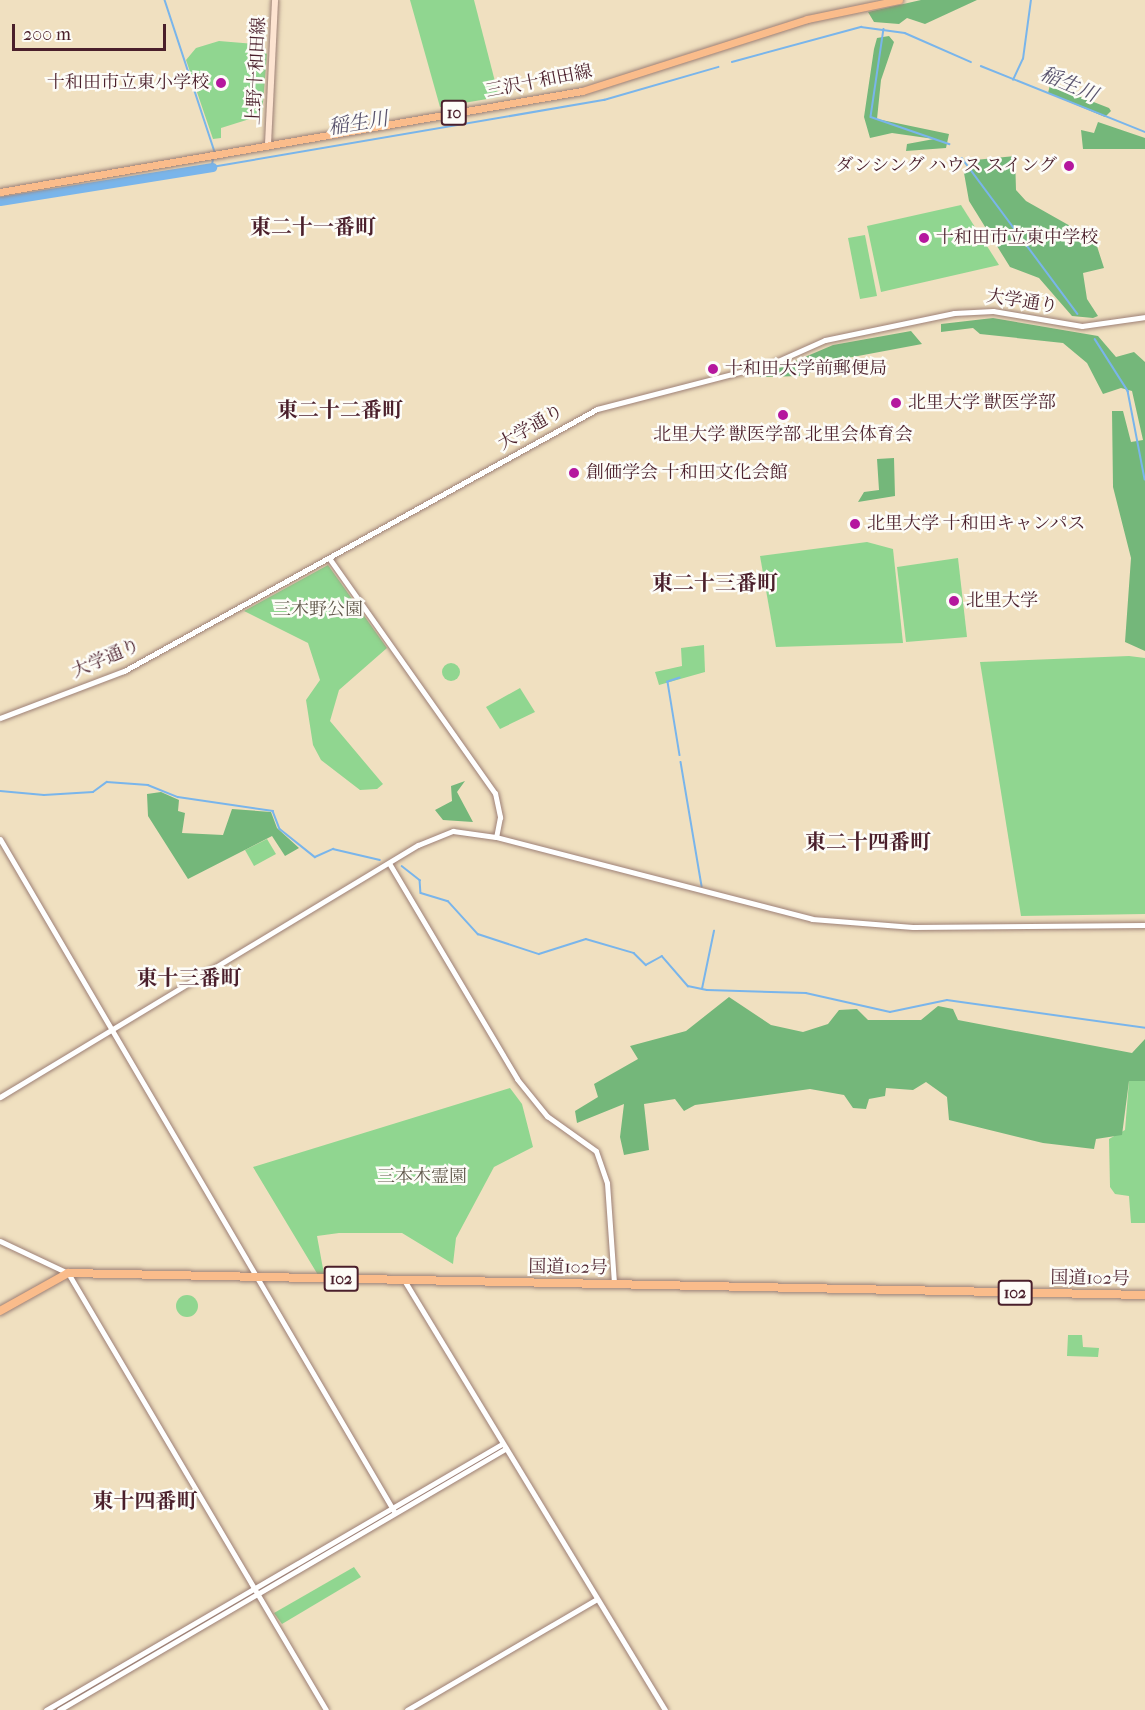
<!DOCTYPE html>
<html>
<head>
<meta charset="utf-8">
<style>
  body { margin:0 }
  #map { position:relative; width:1145px; height:1710px; overflow:hidden; background:#f0e0c0; font-family:"IM FELL French Canon","Noto Serif JP",serif }
  div>[style] { position:absolute }
  [style*='--x'] { left:calc(var(--x)*1px); top:calc(var(--y)*1px); width:calc(var(--w)*1px); rotate:calc(var(--a)*1deg) }
  .green>* { inset:0; background:#90d690 }
  .round { border-radius:50% }
  .forest>* { inset:0; background:#74b77a }
  .stream>* { height:1.5px; margin:-0.75px; padding:0 0.75px; transform-origin:0.75px; border-radius:0.75px; background:#79b5eb }
  .river>* { height:9px; margin:-4.5px; padding:0 4.5px; transform-origin:4.5px; border-radius:4.5px; background:#79b5eb }
  .roads { filter:drop-shadow(0 0 2px #9d8076) drop-shadow(0 0 2px #9d8076) }
  .tertiary>* { height:5px; margin:-2.5px; padding:0 2.5px; transform-origin:2.5px; border-radius:2.5px; background:#fff }
  .secondary>* { height:6px; margin:-3px; padding:0 3px; transform-origin:3px; border-radius:3px; background:#fde4d1 }
  .primary>* { height:7px; margin:-3.5px; padding:0 3.5px; transform-origin:3.5px; border-radius:3.5px; background:#fabc8b }
  .trunk>* { height:8px; margin:-4px; padding:0 4px; transform-origin:4px; border-radius:4px; background:#fabc8b }
  .dots>* { width:16px; height:16px; translate:-50% -50%; box-sizing:border-box; border:3px solid #fdfcf7; border-radius:50% }
  span { translate:-50% -50%; white-space:nowrap; text-align:center; line-height:1.15; -webkit-text-stroke:5px #fdfcf7; paint-order:stroke }
  .shield-label span { padding:2px 4px; background:#fdfcf7; border:2px solid; border-radius:4px; -webkit-text-stroke-width:0 }
  .shield-label { font-size:16px; color:#4a1f2b; font-weight:700 }
  .street-label { font-size:18px; color:#4a1f2b }
  .poi-label { font-size:18px; color:#4a1f2b }
  .right { translate:-100% -50%; text-align:right }
  .left { translate:0 -50%; text-align:left }
  .park-label { font-size:18px; color:#5f5649 }
  .water-label { font-size:20px; color:#5a546e; font-style:italic }
  .quarter-label { font-size:21px; color:#4a1f2b; font-weight:700 }
  .scale { position:absolute; left:12px; top:24px; width:154px; height:27px; box-sizing:border-box; border:3px solid #4a1f2b; border-top:0; padding-left:8px; font-size:18px; line-height:21px; white-space:nowrap; color:#4a1f2b; -webkit-text-stroke:4px #fdfcf7; paint-order:stroke }
</style>
</head>
<body>
<div id="map">
  <div class="green">
    <div style="clip-path:polygon(410px 0,474px 0,499px 97px,440px 107px)"></div>
    <div style="clip-path:polygon(219px 41px,255px 44px,267px 54px,262px 115px,221px 128px,221px 138px,213px 139px,186px 60px,196px 48px)"></div>
    <div style="clip-path:polygon(961px 205px,999px 265px,881px 292px,867px 226px)"></div>
    <div style="clip-path:polygon(865px 235px,877px 296px,860px 299px,848px 238px)"></div>
    <div style="clip-path:polygon(867px 542px,893px 549px,903px 643px,776px 647px,760px 556px)"></div>
    <div style="clip-path:polygon(958px 558px,967px 637px,906px 642px,897px 567px)"></div>
    <div style="clip-path:polygon(328px 565px,387px 648px,339px 690px,330px 721px,383px 784px,377px 789px,360px 790px,321px 760px,313px 745px,306px 700px,320px 680px,308px 643px,244px 611px)"></div>
    <div style="clip-path:polygon(704px 645px,705px 672px,659px 685px,655px 672px,682px 666px,681px 648px)"></div>
    <div style="clip-path:polygon(1129px 656px,1145px 658px,1145px 914px,1021px 916px,980px 662px)"></div>
    <div class="round" style="left:442px;top:663px;width:18px;height:18px"></div>
    <div style="clip-path:polygon(520px 688px,535px 712px,500px 729px,486px 707px)"></div>
    <div style="clip-path:polygon(267px 839px,276px 854px,254px 866px,245px 850px)"></div>
    <div style="clip-path:polygon(1129px 1081px,1145px 1081px,1145px 1223px,1131px 1223px,1129px 1196px,1115px 1194px,1110px 1187px,1109px 1139px,1125px 1130px)"></div>
    <div style="clip-path:polygon(510px 1088px,522px 1104px,533px 1147px,494px 1167px,456px 1238px,453px 1264px,402px 1233px,339px 1233px,317px 1236px,324px 1274px,318px 1275px,253px 1167px)"></div>
    <div class="round" style="left:176px;top:1295px;width:22px;height:22px"></div>
    <div style="clip-path:polygon(1068px 1335px,1082px 1335px,1083px 1347px,1099px 1348px,1098px 1357px,1067px 1356px)"></div>
    <div style="clip-path:polygon(354px 1567px,361px 1577px,282px 1624px,274px 1613px)"></div>
  </div>
  <div class="forest">
    <div style="clip-path:polygon(921px 0,977px 0,925px 24px,907px 18px,899px 24px,874px 22px,868px 12px)"></div>
    <div style="clip-path:polygon(889px 36px,894px 42px,881px 80px,877px 119px,949px 134px,946px 148px,906px 151px,907px 144px,934px 139px,892px 133px,870px 138px,864px 117px,874px 49px,877px 38px)"></div>
    <div style="clip-path:polygon(1050px 85px,1109px 108px,1111px 111px,1105px 117px,1048px 93px)"></div>
    <div style="clip-path:polygon(1098px 122px,1145px 138px,1145px 149px,1083px 149px,1081px 130px,1094px 133px)"></div>
    <div style="clip-path:polygon(1015px 156px,1016px 190px,1026px 201px,1095px 240px,1104px 268px,1083px 273px,1087px 299px,1098px 316px,1093px 318px,1072px 316px,1039px 278px,1010px 267px,969px 201px,964px 173px,975px 160px)"></div>
    <div style="clip-path:polygon(993px 318px,1098px 336px,1116px 357px,1134px 352px,1145px 362px,1145px 651px,1125px 642px,1131px 558px,1113px 487px,1112px 411px,1123px 411px,1131px 442px,1143px 440px,1132px 391px,1121px 388px,1103px 394px,1087px 363px,1063px 343px,980px 334px,973px 328px,941px 332px,941px 324px)"></div>
    <div style="clip-path:polygon(911px 331px,922px 344px,842px 359px,802px 376px,758px 377px,833px 345px)"></div>
    <div style="clip-path:polygon(894px 458px,895px 496px,858px 502px,864px 492px,879px 490px,877px 459px)"></div>
    <div style="clip-path:polygon(465px 781px,457px 792px,473px 822px,443px 820px,435px 810px,452px 801px,451px 786px)"></div>
    <div style="clip-path:polygon(161px 792px,179px 800px,178px 811px,185px 813px,182px 833px,223px 835px,232px 809px,271px 812px,277px 828px,299px 848px,285px 856px,272px 836px,188px 879px,148px 816px,147px 794px)"></div>
    <div style="clip-path:polygon(729px 997px,771px 1025px,803px 1032px,828px 1024px,839px 1010px,857px 1009px,868px 1020px,921px 1020px,938px 1006px,953px 1009px,958px 1020px,1132px 1053px,1145px 1039px,1145px 1081px,1129px 1081px,1122px 1135px,1096px 1139px,1094px 1149px,1043px 1143px,949px 1120px,947px 1097px,926px 1082px,913px 1090px,886px 1088px,885px 1096px,869px 1099px,866px 1109px,853px 1108px,844px 1095px,810px 1089px,695px 1105px,684px 1111px,675px 1099px,644px 1104px,649px 1150px,624px 1155px,620px 1137px,624px 1104px,577px 1123px,575px 1111px,598px 1097px,594px 1084px,638px 1059px,630px 1046px,686px 1031px)"></div>
  </div>
  <div class="stream">
    <div style="--x:165;--y:0;--w:160;--a:71.8"></div>
    <div style="--x:884;--y:29;--w:89;--a:98.4"></div>
    <div style="--x:871;--y:117;--w:83;--a:19.1"></div>
    <div style="--x:732;--y:62;--w:134;--a:-15.2"></div>
    <div style="--x:861;--y:27;--w:44;--a:7.8"></div>
    <div style="--x:905;--y:33;--w:72;--a:23.7"></div>
    <div style="--x:981;--y:66;--w:177;--a:21.9"></div>
    <div style="--x:1013;--y:80;--w:23;--a:-65"></div>
    <div style="--x:1023;--y:59;--w:60;--a:-82.3"></div>
    <div style="--x:214;--y:157;--w:10;--a:101"></div>
    <div style="--x:212;--y:167;--w:398;--a:-9.7"></div>
    <div style="--x:604;--y:100;--w:119;--a:-16.1"></div>
    <div style="--x:962;--y:158;--w:194;--a:53.4"></div>
    <div style="--x:1095;--y:339;--w:62;--a:57.6"></div>
    <div style="--x:1128;--y:391;--w:90;--a:79.1"></div>
    <div style="--x:680;--y:678;--w:13;--a:162"></div>
    <div style="--x:668;--y:682;--w:74;--a:80.7"></div>
    <div style="--x:681;--y:762;--w:126;--a:80.4"></div>
    <div style="--x:0;--y:791;--w:44;--a:5.2"></div>
    <div style="--x:44;--y:795;--w:49;--a:-3.5"></div>
    <div style="--x:93;--y:792;--w:17;--a:-36"></div>
    <div style="--x:107;--y:782;--w:41;--a:4.2"></div>
    <div style="--x:148;--y:785;--w:32;--a:22"></div>
    <div style="--x:178;--y:797;--w:96;--a:8.4"></div>
    <div style="--x:273;--y:811;--w:19;--a:69"></div>
    <div style="--x:280;--y:829;--w:45;--a:38.7"></div>
    <div style="--x:315;--y:857;--w:20;--a:-24"></div>
    <div style="--x:333;--y:849;--w:48;--a:13.2"></div>
    <div style="--x:402;--y:866;--w:23;--a:38"></div>
    <div style="--x:420;--y:880;--w:13;--a:86"></div>
    <div style="--x:421;--y:893;--w:28;--a:17"></div>
    <div style="--x:448;--y:901;--w:45;--a:47.7"></div>
    <div style="--x:478;--y:934;--w:64;--a:18.2"></div>
    <div style="--x:539;--y:954;--w:49;--a:-17.7"></div>
    <div style="--x:586;--y:939;--w:50;--a:16.3"></div>
    <div style="--x:634;--y:953;--w:17;--a:45"></div>
    <div style="--x:646;--y:965;--w:18;--a:-29"></div>
    <div style="--x:662;--y:956;--w:40;--a:49"></div>
    <div style="--x:688;--y:986;--w:19;--a:12"></div>
    <div style="--x:707;--y:990;--w:99;--a:1.7"></div>
    <div style="--x:806;--y:993;--w:86;--a:12.7"></div>
    <div style="--x:890;--y:1012;--w:58;--a:-11.9"></div>
    <div style="--x:947;--y:1000;--w:200;--a:8"></div>
    <div style="--x:702;--y:989;--w:59;--a:-78.3"></div>
  </div>
  <div class="river">
    <div style="--x:0;--y:201;--w:215;--a:-9.1"></div>
  </div>
  <div class="roads">
    <div class="tertiary">
      <div style="--x:329;--y:558;--w:288;--a:54.8"></div>
      <div style="--x:495;--y:793;--w:25;--a:78"></div>
      <div style="--x:500;--y:817;--w:20;--a:101"></div>
      <div style="--x:0;--y:718;--w:133;--a:-20.8"></div>
      <div style="--x:124;--y:671;--w:541;--a:-28.98"></div>
      <div style="--x:597;--y:409;--w:180;--a:-14.5"></div>
      <div style="--x:771;--y:364;--w:59;--a:-24"></div>
      <div style="--x:825;--y:340;--w:132;--a:-11.8"></div>
      <div style="--x:954;--y:313;--w:39;--a:-3"></div>
      <div style="--x:993;--y:311;--w:90;--a:9.6"></div>
      <div style="--x:1082;--y:326;--w:64;--a:-8.1"></div>
      <div style="--x:0;--y:839;--w:781;--a:59.63"></div>
      <div style="--x:389;--y:863;--w:251;--a:59.3"></div>
      <div style="--x:517;--y:1079;--w:48;--a:51"></div>
      <div style="--x:547;--y:1116;--w:60;--a:35.5"></div>
      <div style="--x:596;--y:1151;--w:34;--a:71"></div>
      <div style="--x:607;--y:1183;--w:101;--a:86"></div>
      <div style="--x:0;--y:1097;--w:488;--a:-31.1"></div>
      <div style="--x:418;--y:845;--w:38;--a:-22"></div>
      <div style="--x:453;--y:831;--w:43;--a:7.9"></div>
      <div style="--x:496;--y:837;--w:326;--a:14.5"></div>
      <div style="--x:812;--y:919;--w:101;--a:4.5"></div>
      <div style="--x:913;--y:927;--w:232;--a:-0.5"></div>
      <div style="--x:0;--y:1241;--w:75;--a:25.2"></div>
      <div style="--x:68;--y:1273;--w:507;--a:59.44"></div>
      <div style="--x:404;--y:1280;--w:503;--a:58.74"></div>
      <div style="--x:46;--y:1710;--w:528;--a:-30.26"></div>
      <div style="--x:59;--y:1710;--w:517;--a:-30.34"></div>
      <div style="--x:407;--y:1710;--w:220;--a:-30.3"></div>
    </div>
    <div class="secondary">
      <div style="--x:268;--y:144;--w:144;--a:-87.2"></div>
    </div>
    <div class="primary">
      <div style="--x:0;--y:192;--w:591;--a:-9.85"></div>
      <div style="--x:582;--y:91;--w:236;--a:-17.7"></div>
      <div style="--x:807;--y:19;--w:94;--a:-11.7"></div>
    </div>
    <div class="trunk">
      <div style="--x:0;--y:1311;--w:78;--a:-29.2"></div>
      <div style="--x:68;--y:1273;--w:1077;--a:1.17"></div>
    </div>
  </div>
  <div class="dots">
    <div style="left:221px;top:83px;background:#b5179e"></div>
    <div style="left:1069px;top:166px;background:#b5179e"></div>
    <div style="left:924px;top:238px;background:#b5179e"></div>
    <div style="left:713px;top:369px;background:#b5179e"></div>
    <div style="left:896px;top:403px;background:#b5179e"></div>
    <div style="left:783px;top:415px;background:#b5179e"></div>
    <div style="left:574px;top:473px;background:#b5179e"></div>
    <div style="left:855px;top:524px;background:#b5179e"></div>
    <div style="left:954px;top:601px;background:#b5179e"></div>
  </div>
  <div class="shield-label">
    <span style="left:454px;top:113px">10</span>
    <span style="left:341px;top:1279px">102</span>
    <span style="left:1015px;top:1293px">102</span>
  </div>
  <div class="street-label">
    <span style="left:257px;top:71px;rotate:-87deg">上野十和田線</span>
    <span style="left:539px;top:82px;rotate:-11deg">三沢十和田線</span>
    <span style="left:1022px;top:302px;rotate:9deg">大学通り</span>
    <span style="left:531px;top:428px;rotate:-30deg">大学通り</span>
    <span style="left:106px;top:659px;rotate:-23deg">大学通り</span>
    <span style="left:568px;top:1268px;rotate:1deg">国道102号</span>
    <span style="left:1090px;top:1279px;rotate:1deg">国道102号</span>
  </div>
  <div class="poi-label">
    <span class="right" style="left:209px;top:83px">十和田市立東小学校</span>
    <span class="right" style="left:1057px;top:166px">ダンシング ハウス スイング</span>
    <span class="left" style="left:936px;top:238px">十和田市立東中学校</span>
    <span class="left" style="left:725px;top:369px">十和田大学前郵便局</span>
    <span class="left" style="left:908px;top:403px">北里大学 獣医学部</span>
    <span style="left:783px;top:435px">北里大学 獣医学部 北里会体育会</span>
    <span class="left" style="left:586px;top:473px">創価学会 十和田文化会館</span>
    <span class="left" style="left:867px;top:524px">北里大学 十和田キャンパス</span>
    <span class="left" style="left:966px;top:601px">北里大学</span>
  </div>
  <div class="park-label">
    <span style="left:318px;top:610px">三木野公園</span>
    <span style="left:422px;top:1177px">三本木霊園</span>
  </div>
  <div class="water-label">
    <span style="left:1069px;top:84px;rotate:23deg">稲生川</span>
    <span style="left:358px;top:123px;rotate:-9deg">稲生川</span>
  </div>
  <div class="quarter-label">
    <span style="left:313px;top:227px">東二十一番町</span>
    <span style="left:340px;top:410px">東二十二番町</span>
    <span style="left:715px;top:583px">東二十三番町</span>
    <span style="left:868px;top:842px">東二十四番町</span>
    <span style="left:189px;top:978px">東十三番町</span>
    <span style="left:145px;top:1501px">東十四番町</span>
  </div>
  <div class="scale">200 m</div>
</div>
</body>
</html>
